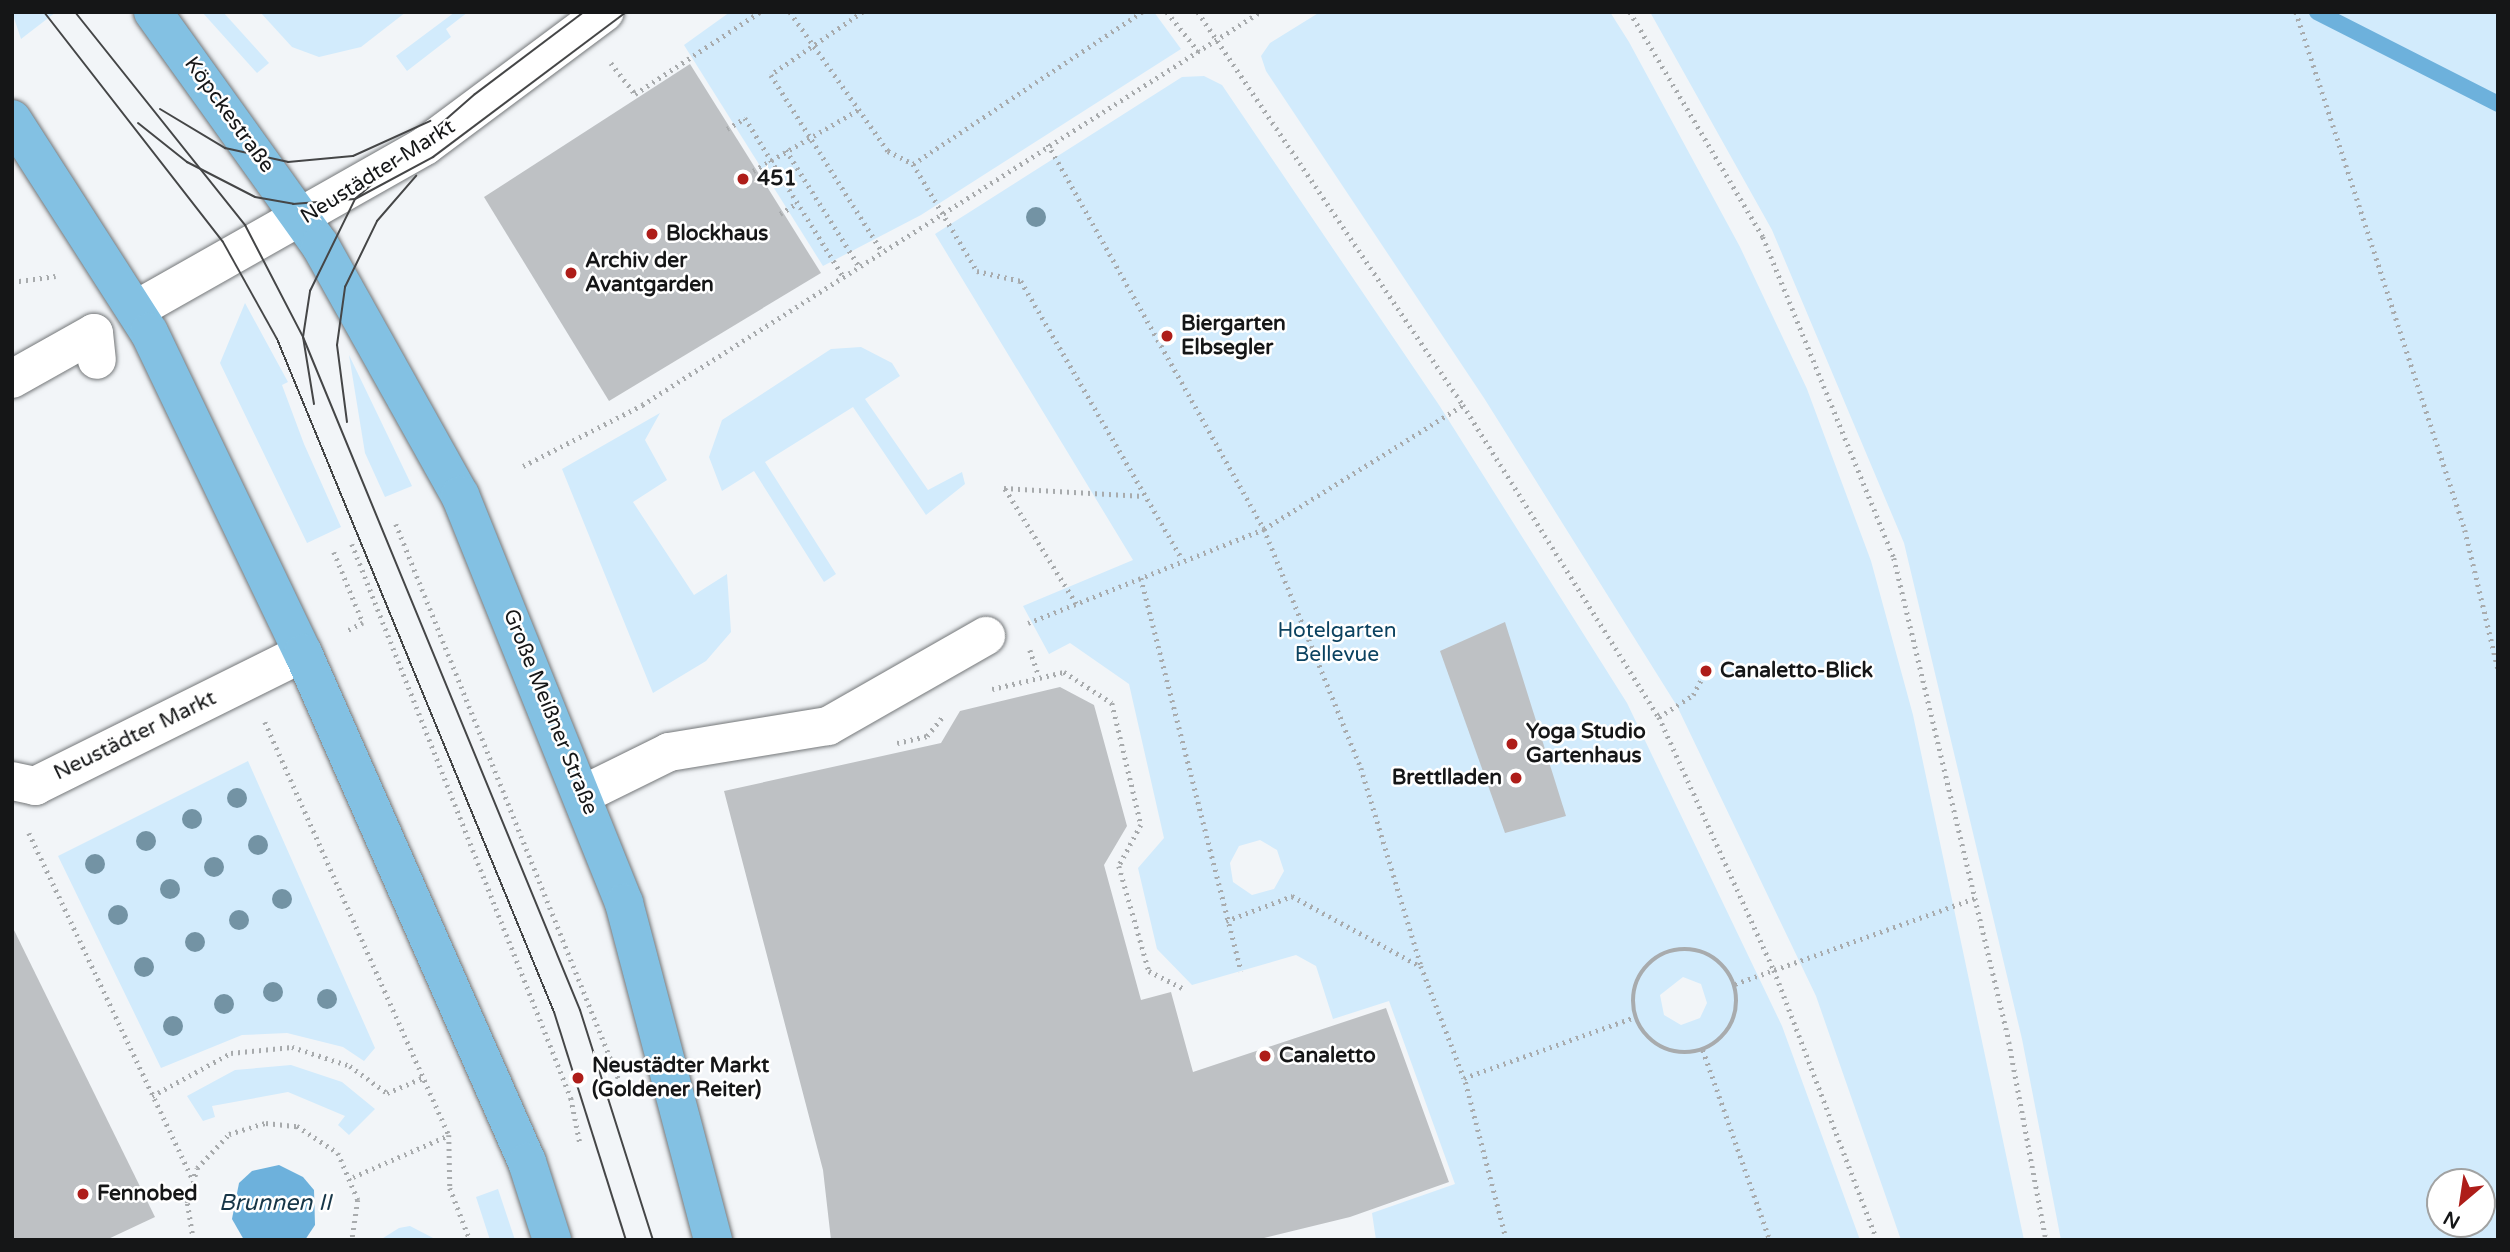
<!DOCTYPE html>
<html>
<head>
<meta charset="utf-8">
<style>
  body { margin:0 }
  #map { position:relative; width:2510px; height:1252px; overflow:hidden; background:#f2f5f8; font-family:"Varela Round",sans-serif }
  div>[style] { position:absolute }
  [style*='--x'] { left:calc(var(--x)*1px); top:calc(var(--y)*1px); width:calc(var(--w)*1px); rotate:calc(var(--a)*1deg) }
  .green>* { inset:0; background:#d2ebfc }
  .water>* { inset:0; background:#6db1dc }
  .stream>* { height:16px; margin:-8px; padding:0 8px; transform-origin:8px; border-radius:8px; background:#6db1dc }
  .building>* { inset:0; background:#bec1c4 }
  .path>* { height:4.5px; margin-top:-2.25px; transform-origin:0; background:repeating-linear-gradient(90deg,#a8abad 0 2px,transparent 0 7px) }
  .path>.ring { margin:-2.25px; padding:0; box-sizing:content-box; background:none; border:4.5px solid #a8abad; border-radius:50% }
  .roads { filter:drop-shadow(0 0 2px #747779) drop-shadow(0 0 2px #747779) }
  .minor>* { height:38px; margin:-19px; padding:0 19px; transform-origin:19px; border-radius:19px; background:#fff }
  .major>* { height:38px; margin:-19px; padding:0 19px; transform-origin:19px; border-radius:19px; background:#83c1e3 }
  .tram>* { height:2px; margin:-1px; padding:0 1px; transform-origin:1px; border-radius:1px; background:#454647 }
  .trees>* { width:20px; height:20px; margin:-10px; border-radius:50%; background:#7393a4 }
  .dots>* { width:19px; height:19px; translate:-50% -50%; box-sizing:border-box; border:4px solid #fff; border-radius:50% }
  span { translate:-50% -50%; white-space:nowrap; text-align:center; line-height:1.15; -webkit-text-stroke:5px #fff; paint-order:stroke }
  .street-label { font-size:21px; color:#151617 }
  .poi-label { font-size:21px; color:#151617; font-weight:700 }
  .left { translate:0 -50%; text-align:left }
  .right { translate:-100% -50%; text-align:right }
  .park-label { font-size:21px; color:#0b4260 }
  .water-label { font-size:23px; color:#173648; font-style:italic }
  .frame { position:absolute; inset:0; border:14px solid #151617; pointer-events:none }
  .north { position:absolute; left:2426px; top:1168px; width:70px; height:70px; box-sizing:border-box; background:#fff; border:2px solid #a1a2a2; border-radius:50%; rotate:209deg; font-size:19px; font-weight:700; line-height:28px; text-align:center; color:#151617 }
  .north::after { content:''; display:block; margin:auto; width:24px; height:32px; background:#ae1d19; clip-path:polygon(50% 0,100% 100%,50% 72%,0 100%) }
</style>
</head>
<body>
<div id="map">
  <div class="green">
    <div style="clip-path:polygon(12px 12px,56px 12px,21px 39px)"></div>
    <div style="clip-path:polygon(202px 12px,223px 12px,269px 63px,257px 73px)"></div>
    <div style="clip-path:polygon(260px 12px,406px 12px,361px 47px,319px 57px,292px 47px)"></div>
    <div style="clip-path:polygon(455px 12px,468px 12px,446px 29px,451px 37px,407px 71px,396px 56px)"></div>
    <div style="clip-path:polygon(730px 12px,1154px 12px,1181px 49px,921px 215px,823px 266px,684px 45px)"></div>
    <div style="clip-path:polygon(1320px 12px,1610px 12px,1629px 42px,1740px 247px,1807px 389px,1871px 561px,1913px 715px,2024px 1240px,1901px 1240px,1816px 996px,1677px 706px,1484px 398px,1266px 71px,1261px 56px,1270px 43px)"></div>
    <div style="clip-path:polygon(evenodd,1650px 12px,2498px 12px,2498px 1240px,2061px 1240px,2022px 1039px,1904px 543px,1772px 230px,1650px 12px,2440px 1182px,2482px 1182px,2482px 1224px,2440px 1224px,2440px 1182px)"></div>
    <div style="clip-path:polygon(evenodd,1204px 76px,1222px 85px,1439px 405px,1627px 703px,1782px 1026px,1860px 1240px,1376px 1240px,1372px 1213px,1455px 1184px,1389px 1001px,1333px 1019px,1316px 966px,1296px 955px,1192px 985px,1157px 949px,1138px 868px,1164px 838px,1129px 684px,1070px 643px,1049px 654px,1023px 606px,1133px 560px,935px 234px,1182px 77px,1204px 76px,1260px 840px,1277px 850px,1284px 871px,1274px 889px,1252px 895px,1233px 882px,1230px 863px,1239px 846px,1260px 840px,1204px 76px,1683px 977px,1701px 984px,1707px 1003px,1700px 1018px,1681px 1025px,1664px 1015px,1660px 995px,1683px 977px)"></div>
    <div style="clip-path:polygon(245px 303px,288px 382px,282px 385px,304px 444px,341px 527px,307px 543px,220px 363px)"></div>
    <div style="clip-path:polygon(861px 347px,892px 363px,900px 376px,865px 399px,928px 490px,962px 472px,965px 484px,926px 515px,853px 407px,765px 462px,836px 574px,824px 582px,754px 471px,722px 491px,709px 457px,722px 420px,831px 349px)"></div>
    <div style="clip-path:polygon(349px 355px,412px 486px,385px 497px,365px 453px)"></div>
    <div style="clip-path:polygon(660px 413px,645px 440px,667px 480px,633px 502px,694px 595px,727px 574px,731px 632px,706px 661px,653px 693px,562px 469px)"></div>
    <div style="clip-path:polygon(248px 761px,375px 1048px,364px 1061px,343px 1047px,287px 1033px,242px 1035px,161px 1068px,58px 856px)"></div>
    <div style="clip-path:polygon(291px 1065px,342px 1082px,375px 1109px,349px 1135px,338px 1125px,345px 1116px,288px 1092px,212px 1106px,215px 1117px,203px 1121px,187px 1096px,235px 1070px)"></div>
    <div style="clip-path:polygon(498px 1189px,515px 1240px,490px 1240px,476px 1197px)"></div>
    <div style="clip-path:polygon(410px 1226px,437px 1240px,380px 1240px,399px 1228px)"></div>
  </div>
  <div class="water">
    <div style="clip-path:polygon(279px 1165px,303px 1177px,314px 1190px,315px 1225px,305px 1240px,244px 1240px,232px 1219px,239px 1183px,252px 1171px)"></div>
  </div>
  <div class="stream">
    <div style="--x:2317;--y:12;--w:203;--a:26.9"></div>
  </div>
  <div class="building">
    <div style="clip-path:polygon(690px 64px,821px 273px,609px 401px,484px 197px)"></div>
    <div style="clip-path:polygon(1505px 622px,1566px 816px,1505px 833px,1440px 651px)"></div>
    <div style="clip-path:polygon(1060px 687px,1094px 705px,1127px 826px,1104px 865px,1141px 1000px,1171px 992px,1193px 1072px,1386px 1008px,1449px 1182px,1350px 1217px,1256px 1240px,831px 1240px,823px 1170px,724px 791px,941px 743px,960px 711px)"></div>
    <div style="clip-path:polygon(12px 926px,155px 1217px,106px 1240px,12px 1240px)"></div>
  </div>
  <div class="path">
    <div style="--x:790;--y:12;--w:170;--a:54.8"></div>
    <div style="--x:888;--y:151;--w:28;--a:27"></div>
    <div style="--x:913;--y:164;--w:275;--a:-33.6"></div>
    <div style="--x:863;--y:12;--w:112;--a:145.6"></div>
    <div style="--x:771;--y:75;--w:208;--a:57.8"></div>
    <div style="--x:1167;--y:12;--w:51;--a:51.3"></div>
    <div style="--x:1198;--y:12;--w:474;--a:56"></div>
    <div style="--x:1463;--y:405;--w:368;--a:57.9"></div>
    <div style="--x:1659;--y:717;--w:278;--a:65.6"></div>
    <div style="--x:1774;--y:970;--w:289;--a:69.1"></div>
    <div style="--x:1630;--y:12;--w:261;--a:59.4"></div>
    <div style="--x:1763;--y:237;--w:347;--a:67.8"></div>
    <div style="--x:1894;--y:558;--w:497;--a:76.6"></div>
    <div style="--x:2009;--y:1042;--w:201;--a:79.4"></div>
    <div style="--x:2296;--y:12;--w:545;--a:71.93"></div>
    <div style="--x:2465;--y:530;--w:142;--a:76.6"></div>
    <div style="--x:611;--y:63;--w:39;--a:52"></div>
    <div style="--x:635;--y:94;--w:149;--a:-33.3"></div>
    <div style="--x:727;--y:129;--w:21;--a:-31"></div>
    <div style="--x:745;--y:118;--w:186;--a:58.2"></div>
    <div style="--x:1048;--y:144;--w:441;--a:60.7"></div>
    <div style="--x:1264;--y:529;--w:258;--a:67.9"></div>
    <div style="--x:1361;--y:768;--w:207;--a:73.1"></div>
    <div style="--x:1421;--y:966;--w:120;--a:69"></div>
    <div style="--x:786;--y:150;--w:137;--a:57.8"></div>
    <div style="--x:913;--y:164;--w:125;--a:59.1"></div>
    <div style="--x:977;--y:271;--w:45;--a:12.8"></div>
    <div style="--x:1021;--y:281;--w:321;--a:59.9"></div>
    <div style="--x:753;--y:171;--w:121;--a:-30.2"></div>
    <div style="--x:780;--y:214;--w:20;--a:-33"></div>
    <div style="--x:12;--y:282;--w:44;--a:-7.8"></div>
    <div style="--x:523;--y:466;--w:134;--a:-27.1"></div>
    <div style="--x:642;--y:405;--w:732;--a:-32.45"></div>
    <div style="--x:396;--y:524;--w:601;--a:68.13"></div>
    <div style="--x:352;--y:544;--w:596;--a:68.43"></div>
    <div style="--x:571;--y:1098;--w:46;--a:78.7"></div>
    <div style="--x:334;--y:552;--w:77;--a:67.8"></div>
    <div style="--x:363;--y:623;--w:20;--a:153"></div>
    <div style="--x:1141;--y:578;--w:406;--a:75.7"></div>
    <div style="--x:1076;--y:604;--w:137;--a:-121.8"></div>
    <div style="--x:1004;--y:488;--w:140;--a:3.3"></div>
    <div style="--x:1028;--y:623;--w:254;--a:-21.7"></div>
    <div style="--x:1264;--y:529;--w:234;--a:-31.9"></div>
    <div style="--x:1030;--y:650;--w:28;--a:71"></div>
    <div style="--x:992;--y:689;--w:74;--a:-13.3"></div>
    <div style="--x:1064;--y:672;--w:57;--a:32.9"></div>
    <div style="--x:1112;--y:703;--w:125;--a:76.6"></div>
    <div style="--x:1141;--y:825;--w:47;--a:118.2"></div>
    <div style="--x:1119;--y:866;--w:109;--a:74.1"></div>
    <div style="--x:1149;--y:971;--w:38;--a:27"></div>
    <div style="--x:1659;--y:717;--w:40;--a:-32.9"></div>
    <div style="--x:1693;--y:695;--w:27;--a:-62"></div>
    <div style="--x:265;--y:722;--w:452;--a:66"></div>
    <div style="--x:449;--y:1135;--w:53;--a:88.9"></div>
    <div style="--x:450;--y:1188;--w:56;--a:69"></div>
    <div style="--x:897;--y:743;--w:31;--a:-13"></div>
    <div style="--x:927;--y:736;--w:27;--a:-51"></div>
    <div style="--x:29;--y:833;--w:382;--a:64.7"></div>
    <div style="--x:1226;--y:921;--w:71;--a:-20.7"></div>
    <div style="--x:1292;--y:896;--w:146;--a:28.7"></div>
    <div class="ring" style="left:1633px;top:949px;width:99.5px;height:99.5px"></div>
    <div style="--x:1735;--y:984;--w:255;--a:-19.7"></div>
    <div style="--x:1703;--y:1050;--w:201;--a:70.6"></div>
    <div style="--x:152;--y:1096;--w:90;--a:-28.6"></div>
    <div style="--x:231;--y:1053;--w:61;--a:-5.6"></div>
    <div style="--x:292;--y:1047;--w:61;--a:18.1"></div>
    <div style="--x:350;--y:1066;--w:46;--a:36.1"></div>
    <div style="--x:387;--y:1093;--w:38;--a:-23"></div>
    <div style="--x:353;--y:1177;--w:105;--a:-23.6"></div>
    <div style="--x:193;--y:1240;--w:37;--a:-99"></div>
    <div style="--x:187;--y:1203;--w:36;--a:-74"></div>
    <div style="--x:197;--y:1168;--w:47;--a:-46.7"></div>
    <div style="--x:229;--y:1134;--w:39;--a:-17"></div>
    <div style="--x:266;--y:1123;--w:31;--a:6"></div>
    <div style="--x:297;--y:1126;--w:49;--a:33.4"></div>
    <div style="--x:338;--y:1153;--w:51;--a:66.9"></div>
    <div style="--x:358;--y:1200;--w:40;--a:98.5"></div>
    <div style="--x:1506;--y:1240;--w:167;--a:-104.5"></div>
    <div style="--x:1464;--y:1078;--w:182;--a:-19.6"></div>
  </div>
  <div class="roads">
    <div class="minor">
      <div style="--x:137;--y:309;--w:331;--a:-29.5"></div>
      <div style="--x:425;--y:146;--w:224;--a:-36.7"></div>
      <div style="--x:12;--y:379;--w:94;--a:-29.3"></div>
      <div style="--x:94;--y:333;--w:27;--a:84"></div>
      <div style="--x:12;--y:781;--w:24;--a:12"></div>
      <div style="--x:35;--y:786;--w:299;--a:-26.4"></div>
      <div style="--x:584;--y:794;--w:95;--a:-26.3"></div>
      <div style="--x:669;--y:752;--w:161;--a:-9.3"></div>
      <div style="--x:828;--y:726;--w:182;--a:-29.7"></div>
    </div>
    <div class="major">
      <div style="--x:153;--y:12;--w:287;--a:54.4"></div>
      <div style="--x:320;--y:245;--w:287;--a:60.8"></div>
      <div style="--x:460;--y:495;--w:440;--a:68.1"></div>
      <div style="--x:624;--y:903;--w:349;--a:75.2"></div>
      <div style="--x:12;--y:119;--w:253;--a:57.3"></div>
      <div style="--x:149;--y:332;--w:356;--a:64.4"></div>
      <div style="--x:303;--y:653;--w:556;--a:66.25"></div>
      <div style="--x:527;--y:1162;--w:82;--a:72.2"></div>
    </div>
  </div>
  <div class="tram">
    <div style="--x:44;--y:12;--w:291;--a:52.1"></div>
    <div style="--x:223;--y:242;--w:111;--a:60.9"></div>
    <div style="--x:277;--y:339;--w:728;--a:67.63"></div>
    <div style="--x:554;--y:1012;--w:239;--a:72.5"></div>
    <div style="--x:75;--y:12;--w:273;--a:51.4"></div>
    <div style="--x:245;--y:225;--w:126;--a:62.6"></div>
    <div style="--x:303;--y:337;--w:728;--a:67.63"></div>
    <div style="--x:580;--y:1010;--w:241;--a:72.4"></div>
    <div style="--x:160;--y:109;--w:76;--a:31"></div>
    <div style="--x:225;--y:148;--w:65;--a:12.5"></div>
    <div style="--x:288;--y:162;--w:65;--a:-5.3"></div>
    <div style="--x:353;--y:156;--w:85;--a:-24.4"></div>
    <div style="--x:138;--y:123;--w:63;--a:38.5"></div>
    <div style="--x:187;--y:162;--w:76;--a:27.2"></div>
    <div style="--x:255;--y:197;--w:39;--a:10"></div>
    <div style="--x:293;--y:204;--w:62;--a:-4.6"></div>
    <div style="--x:355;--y:199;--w:89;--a:-28.3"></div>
    <div style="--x:433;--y:157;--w:241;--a:-36.9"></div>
    <div style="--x:314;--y:404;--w:68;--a:-99.3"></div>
    <div style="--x:303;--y:337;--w:47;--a:-81.3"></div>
    <div style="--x:310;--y:291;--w:102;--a:-63.9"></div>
    <div style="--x:355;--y:199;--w:159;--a:-41.2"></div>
    <div style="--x:475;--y:94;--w:136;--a:-37"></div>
    <div style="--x:347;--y:422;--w:78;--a:-97.4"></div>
    <div style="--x:337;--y:345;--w:59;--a:-82.1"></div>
    <div style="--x:345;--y:287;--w:73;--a:-64.1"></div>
    <div style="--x:377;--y:221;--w:60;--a:-49.1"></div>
  </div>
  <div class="trees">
    <div style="left:1036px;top:217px"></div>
    <div style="left:237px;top:798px"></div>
    <div style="left:192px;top:819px"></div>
    <div style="left:146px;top:841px"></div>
    <div style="left:258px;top:845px"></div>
    <div style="left:95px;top:864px"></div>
    <div style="left:214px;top:867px"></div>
    <div style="left:170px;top:889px"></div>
    <div style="left:282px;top:899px"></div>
    <div style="left:118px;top:915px"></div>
    <div style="left:239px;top:920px"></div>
    <div style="left:195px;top:942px"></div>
    <div style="left:144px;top:967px"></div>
    <div style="left:273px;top:992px"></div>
    <div style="left:327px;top:999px"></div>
    <div style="left:224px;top:1004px"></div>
    <div style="left:173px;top:1026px"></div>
  </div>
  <div class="dots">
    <div style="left:743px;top:179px;background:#ae1d19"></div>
    <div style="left:652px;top:234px;background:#ae1d19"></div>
    <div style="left:571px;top:273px;background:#ae1d19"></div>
    <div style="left:1167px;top:336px;background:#ae1d19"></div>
    <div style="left:1706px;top:671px;background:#ae1d19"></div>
    <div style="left:1512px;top:744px;background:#ae1d19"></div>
    <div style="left:1516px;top:778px;background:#ae1d19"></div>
    <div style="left:1265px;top:1056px;background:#ae1d19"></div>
    <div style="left:578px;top:1078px;background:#ae1d19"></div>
    <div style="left:83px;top:1194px;background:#ae1d19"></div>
  </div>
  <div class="street-label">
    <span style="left:229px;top:115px;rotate:54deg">Köpckestraße</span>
    <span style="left:378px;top:172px;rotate:-32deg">Neustädter Markt</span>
    <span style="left:550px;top:712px;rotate:68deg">Große Meißner Straße</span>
    <span style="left:135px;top:736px;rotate:-26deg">Neustädter Markt</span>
  </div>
  <div class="poi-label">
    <span class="left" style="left:757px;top:179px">451</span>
    <span class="left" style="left:666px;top:234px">Blockhaus</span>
    <span class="left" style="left:585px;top:273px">Archiv der<br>Avantgarden</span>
    <span class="left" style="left:1181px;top:336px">Biergarten<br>Elbsegler</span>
    <span class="left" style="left:1720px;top:671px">Canaletto-Blick</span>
    <span class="left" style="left:1526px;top:744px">Yoga Studio<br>Gartenhaus</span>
    <span class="right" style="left:1502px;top:778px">Brettlladen</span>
    <span class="left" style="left:1279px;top:1056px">Canaletto</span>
    <span class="left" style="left:592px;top:1078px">Neustädter Markt<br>(Goldener Reiter)</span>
    <span class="left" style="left:97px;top:1194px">Fennobed</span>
  </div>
  <div class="park-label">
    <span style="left:1337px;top:643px">Hotelgarten<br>Bellevue</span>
  </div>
  <div class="water-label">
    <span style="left:275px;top:1203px">Brunnen II</span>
  </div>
  <div class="frame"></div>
  <div class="north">N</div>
</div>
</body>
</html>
